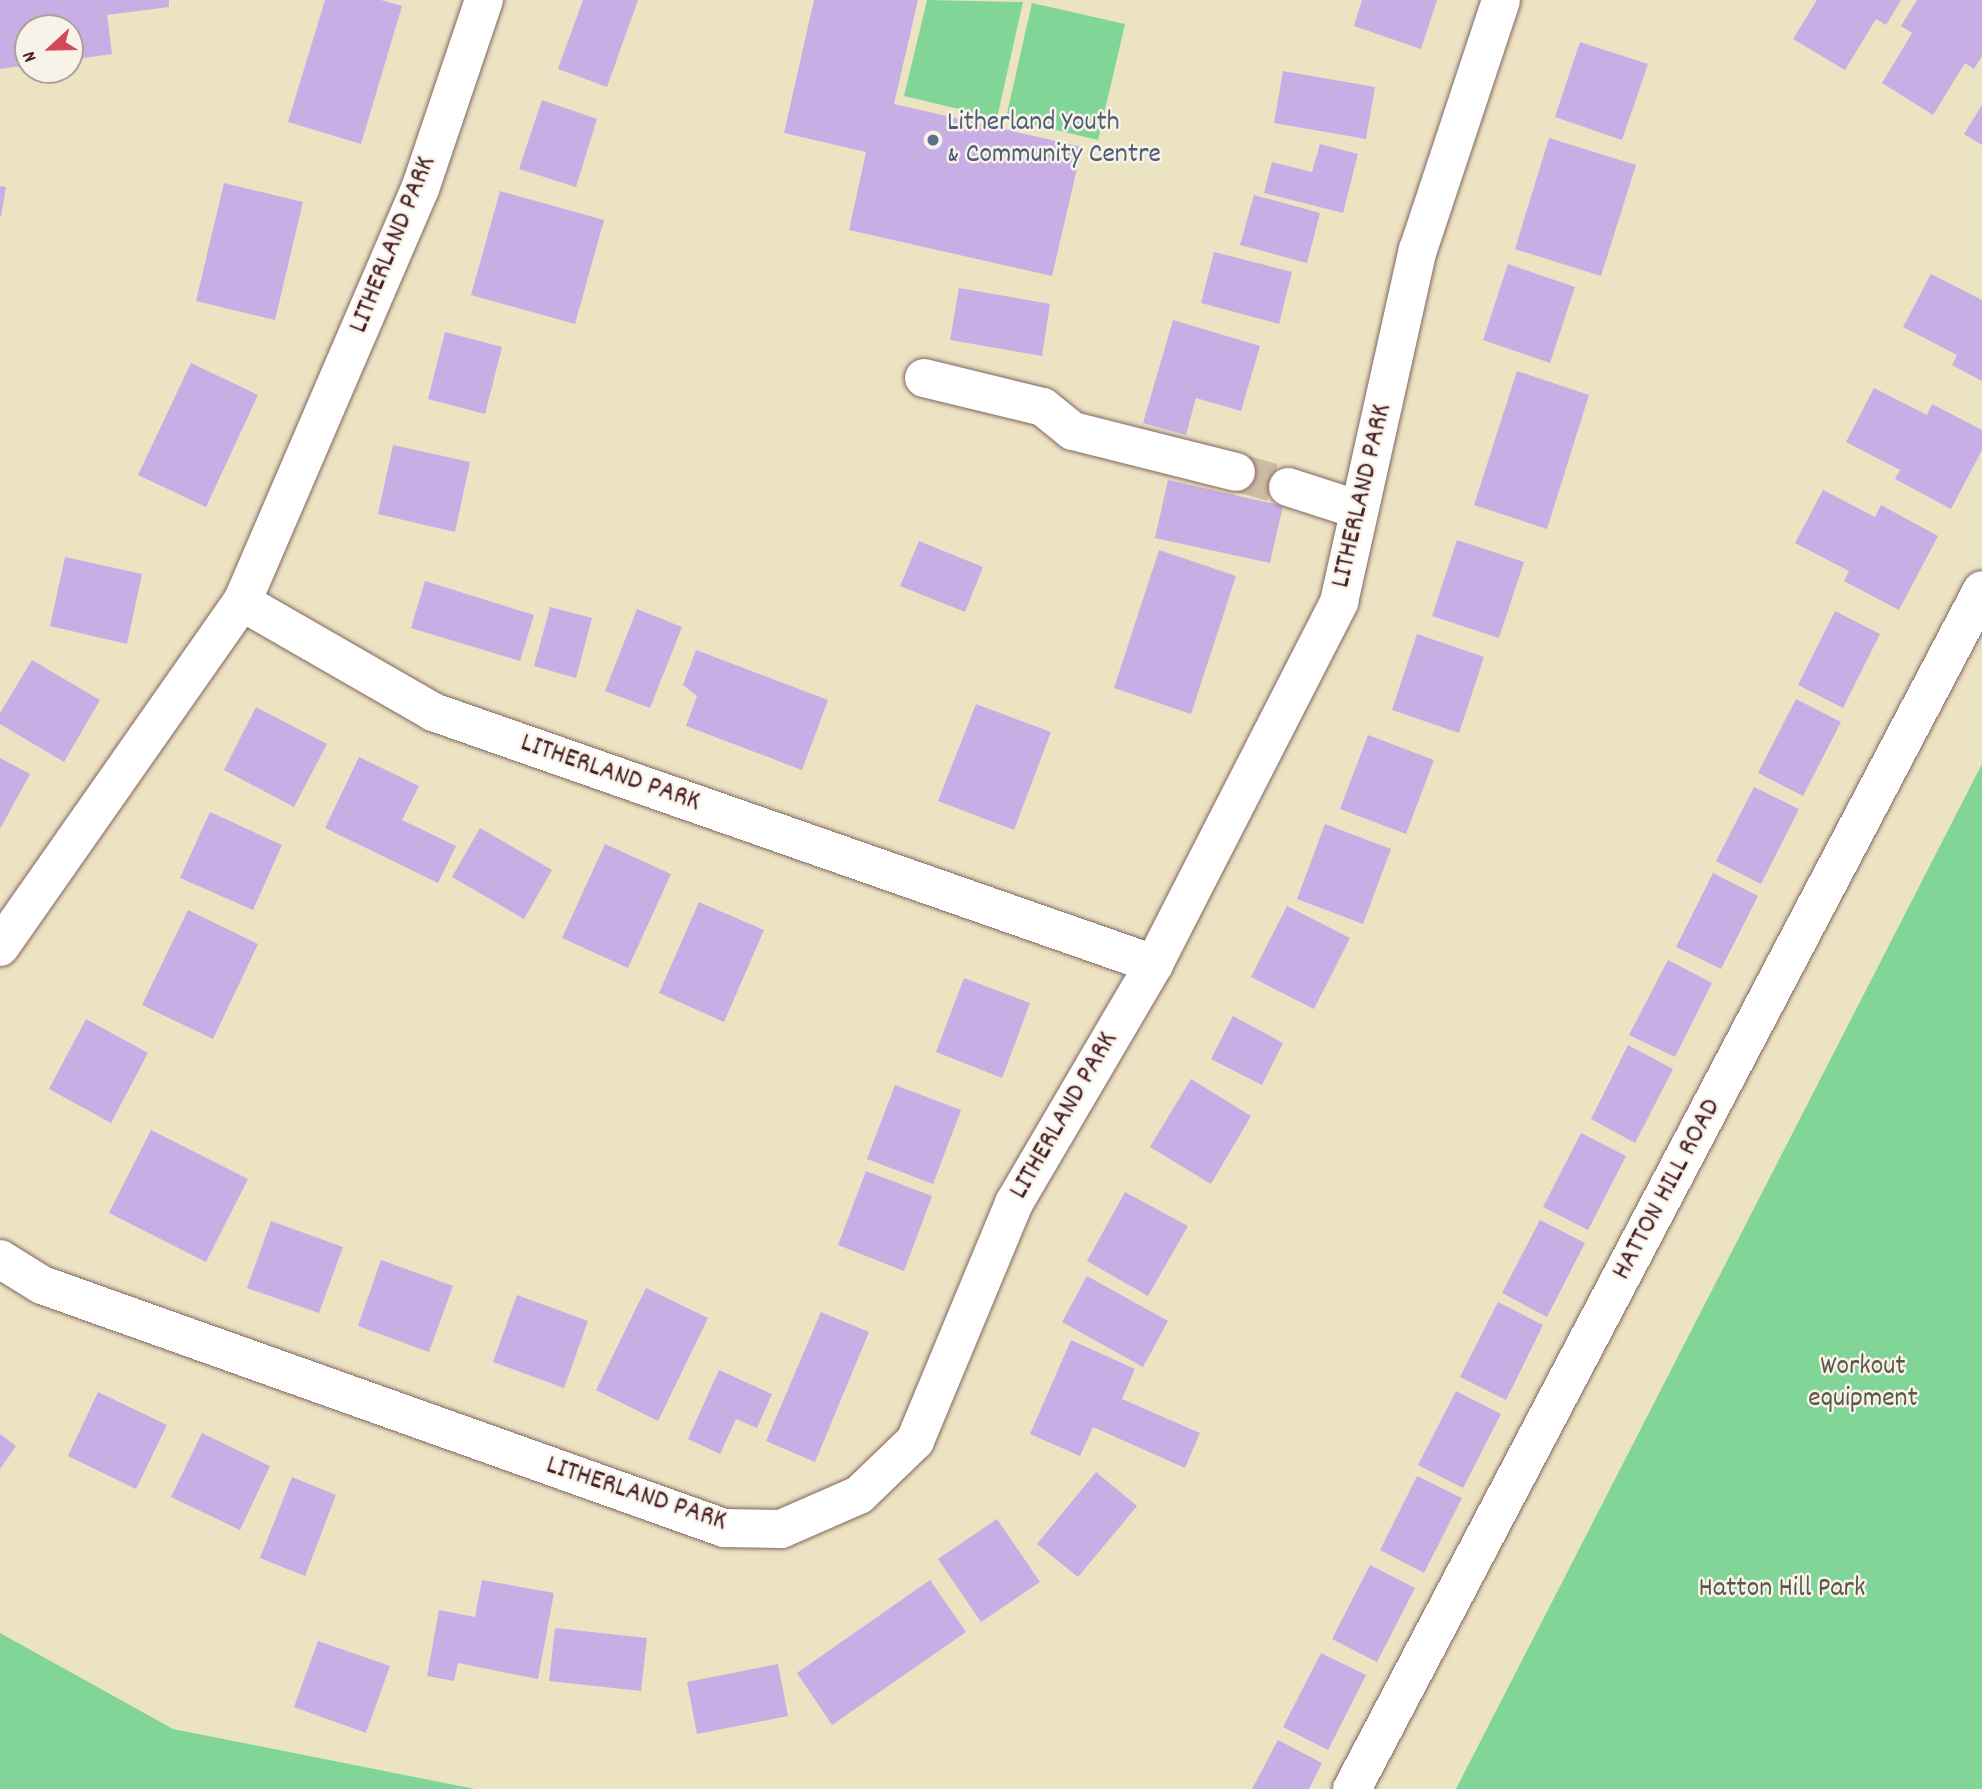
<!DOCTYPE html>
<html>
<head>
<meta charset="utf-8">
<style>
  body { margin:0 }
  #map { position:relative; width:1982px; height:1789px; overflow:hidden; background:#ece3c3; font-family:Dekko,sans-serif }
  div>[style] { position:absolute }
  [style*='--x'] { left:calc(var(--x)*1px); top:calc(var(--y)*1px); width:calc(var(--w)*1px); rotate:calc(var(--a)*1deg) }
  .green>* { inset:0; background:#81d597 }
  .building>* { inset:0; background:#c7aee5 }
  .minor-tunnel>* { height:38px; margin-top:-19px; transform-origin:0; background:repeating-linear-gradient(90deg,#ccbca5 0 38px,transparent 0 57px) }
  .roads { filter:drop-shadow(0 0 2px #836460) drop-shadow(0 0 2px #836460) }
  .minor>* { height:38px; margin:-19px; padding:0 19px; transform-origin:19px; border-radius:19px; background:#fff }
  .dots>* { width:19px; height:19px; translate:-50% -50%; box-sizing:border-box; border:4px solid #f7f3e8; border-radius:50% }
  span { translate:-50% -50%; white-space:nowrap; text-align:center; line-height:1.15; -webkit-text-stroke:5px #f7f3e8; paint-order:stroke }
  .service-label { font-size:28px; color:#4e5e75 }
  .left { translate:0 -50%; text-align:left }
  .street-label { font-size:28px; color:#4a1f2b }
  .park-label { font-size:28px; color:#5a564b }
  .north { position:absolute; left:14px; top:14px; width:70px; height:70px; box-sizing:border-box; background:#f7f3e8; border:2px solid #b29e9c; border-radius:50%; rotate:248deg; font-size:19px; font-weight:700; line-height:28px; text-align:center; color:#4a1f2b }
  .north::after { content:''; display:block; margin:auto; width:24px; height:32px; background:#d1495b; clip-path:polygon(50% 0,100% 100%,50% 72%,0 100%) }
</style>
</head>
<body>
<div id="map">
  <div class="green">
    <div style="clip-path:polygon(927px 0,1023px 2px,997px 118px,904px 96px)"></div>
    <div style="clip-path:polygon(1032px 3px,1125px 24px,1098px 140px,1006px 118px)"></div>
    <div style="clip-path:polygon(1982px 764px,1982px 1789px,1456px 1789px)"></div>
    <div style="clip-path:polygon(0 1633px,173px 1729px,475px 1789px,0 1789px)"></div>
  </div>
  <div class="building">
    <div style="clip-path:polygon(0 0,169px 0,169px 7px,107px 15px,112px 54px,70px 60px,70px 28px,28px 28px,28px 65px,0 69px)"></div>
    <div style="clip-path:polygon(325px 0,381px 0,402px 6px,361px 144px,288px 122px)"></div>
    <div style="clip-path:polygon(583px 0,638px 0,607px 87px,558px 69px)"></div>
    <div style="clip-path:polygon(814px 0,918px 0,894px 104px,1082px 147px,1052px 276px,849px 230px,866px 152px,784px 133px)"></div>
    <div style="clip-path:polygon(1362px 0,1437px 0,1421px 49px,1354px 26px)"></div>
    <div style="clip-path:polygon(1817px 0,1901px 0,1886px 25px,1876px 19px,1845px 70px,1793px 39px)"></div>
    <div style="clip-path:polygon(1917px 0,1982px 0,1982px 56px,1974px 69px,1965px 63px,1933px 115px,1882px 83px,1912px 33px,1901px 26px)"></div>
    <div style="clip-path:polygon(1580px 42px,1648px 64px,1622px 140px,1555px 117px)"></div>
    <div style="clip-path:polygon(1283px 71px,1375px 87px,1366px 139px,1274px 123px)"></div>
    <div style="clip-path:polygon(542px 100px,597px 119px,576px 187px,519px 169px)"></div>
    <div style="clip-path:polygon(1982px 105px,1982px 145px,1964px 134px)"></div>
    <div style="clip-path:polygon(1549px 138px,1636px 165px,1601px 276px,1515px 249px)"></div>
    <div style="clip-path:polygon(1320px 144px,1358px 154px,1343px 213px,1264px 193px,1272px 162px,1312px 172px)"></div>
    <div style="clip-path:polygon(224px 183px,303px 202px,275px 320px,196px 301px)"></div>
    <div style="clip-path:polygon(0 186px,6px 187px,1px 216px,0 216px)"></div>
    <div style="clip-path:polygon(500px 191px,604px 220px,575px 324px,471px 295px)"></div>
    <div style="clip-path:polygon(1254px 195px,1320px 213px,1307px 263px,1240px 245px)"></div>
    <div style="clip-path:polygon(1214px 252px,1292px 272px,1279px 324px,1201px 303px)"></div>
    <div style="clip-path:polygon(1508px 264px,1575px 287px,1550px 363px,1483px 340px)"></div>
    <div style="clip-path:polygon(1931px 274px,1982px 300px,1982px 381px,1952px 365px,1957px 355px,1903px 327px)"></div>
    <div style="clip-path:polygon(959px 288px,1050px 304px,1042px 356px,950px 340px)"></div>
    <div style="clip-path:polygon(1173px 320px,1260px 346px,1241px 411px,1196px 398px,1186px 435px,1143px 423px)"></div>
    <div style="clip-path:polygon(445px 332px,502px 347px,485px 414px,428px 399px)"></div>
    <div style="clip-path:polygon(191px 363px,258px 395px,206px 507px,138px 475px)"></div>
    <div style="clip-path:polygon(1517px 371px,1589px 395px,1547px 529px,1474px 505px)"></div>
    <div style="clip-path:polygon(1874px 388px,1927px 415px,1932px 404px,1982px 430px,1982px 450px,1951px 509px,1895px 479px,1900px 470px,1846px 442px)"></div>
    <div style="clip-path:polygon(393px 445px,470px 462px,455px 532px,378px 514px)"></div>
    <div style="clip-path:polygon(1168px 480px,1283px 506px,1270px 563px,1155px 538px)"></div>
    <div style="clip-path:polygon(1823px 490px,1875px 517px,1881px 505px,1938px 536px,1899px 610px,1844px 581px,1849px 571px,1795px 543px)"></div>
    <div style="clip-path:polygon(1457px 540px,1524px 562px,1499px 638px,1432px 616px)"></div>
    <div style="clip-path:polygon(919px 541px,983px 567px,965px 612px,900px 586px)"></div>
    <div style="clip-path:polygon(1159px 550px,1236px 576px,1191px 714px,1114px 688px)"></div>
    <div style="clip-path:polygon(65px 557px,142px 574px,127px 644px,50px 626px)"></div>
    <div style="clip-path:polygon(425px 581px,534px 615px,520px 661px,411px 628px)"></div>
    <div style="clip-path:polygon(550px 607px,592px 618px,576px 678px,534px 666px)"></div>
    <div style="clip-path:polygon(637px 609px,682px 627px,650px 708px,605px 691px)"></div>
    <div style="clip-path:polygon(1835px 611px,1880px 634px,1843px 708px,1798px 685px)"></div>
    <div style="clip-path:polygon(1417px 634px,1484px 657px,1459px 733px,1392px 710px)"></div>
    <div style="clip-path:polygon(696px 650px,828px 700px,802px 770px,686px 726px,697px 696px,683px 685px)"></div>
    <div style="clip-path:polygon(32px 660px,100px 700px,64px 762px,0 724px,0 713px)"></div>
    <div style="clip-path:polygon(1796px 699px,1841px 722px,1803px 796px,1758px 773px)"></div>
    <div style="clip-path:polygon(976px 704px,1051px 732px,1014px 830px,938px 801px)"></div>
    <div style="clip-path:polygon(256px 707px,327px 744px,294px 807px,224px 770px)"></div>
    <div style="clip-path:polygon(1368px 735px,1434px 760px,1406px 834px,1340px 809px)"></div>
    <div style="clip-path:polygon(359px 757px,419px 786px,402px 820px,456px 846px,438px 883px,325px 828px)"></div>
    <div style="clip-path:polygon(0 758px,30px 774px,0 829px)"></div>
    <div style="clip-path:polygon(1754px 787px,1799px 809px,1761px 884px,1716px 861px)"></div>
    <div style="clip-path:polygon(210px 812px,282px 845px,253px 910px,180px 878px)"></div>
    <div style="clip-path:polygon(1325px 824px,1391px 849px,1363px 924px,1297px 899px)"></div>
    <div style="clip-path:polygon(480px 828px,552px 870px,524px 919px,452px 877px)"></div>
    <div style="clip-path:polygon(605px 844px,671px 874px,628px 968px,562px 938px)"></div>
    <div style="clip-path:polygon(1713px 873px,1758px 896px,1721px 969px,1676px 947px)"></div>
    <div style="clip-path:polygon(699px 902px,764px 930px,724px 1022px,659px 993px)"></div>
    <div style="clip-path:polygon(1287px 906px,1350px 938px,1314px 1009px,1251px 977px)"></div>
    <div style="clip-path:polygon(188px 910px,258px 944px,213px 1039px,142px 1005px)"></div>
    <div style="clip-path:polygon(1668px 960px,1712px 983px,1675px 1057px,1629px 1035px)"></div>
    <div style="clip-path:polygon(964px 978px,1030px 1003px,1002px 1078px,936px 1052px)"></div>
    <div style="clip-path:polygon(1233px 1016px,1283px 1043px,1262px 1085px,1211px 1059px)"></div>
    <div style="clip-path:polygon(86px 1019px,148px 1053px,111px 1123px,49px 1089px)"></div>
    <div style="clip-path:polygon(1628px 1045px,1673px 1069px,1635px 1143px,1591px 1119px)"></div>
    <div style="clip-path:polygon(1191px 1079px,1251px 1116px,1211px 1184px,1150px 1147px)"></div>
    <div style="clip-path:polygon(895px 1085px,961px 1110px,933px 1184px,867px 1159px)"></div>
    <div style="clip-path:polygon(151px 1130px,248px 1179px,206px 1262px,109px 1213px)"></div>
    <div style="clip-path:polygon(1581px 1133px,1626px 1156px,1588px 1230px,1543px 1207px)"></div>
    <div style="clip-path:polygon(866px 1171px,932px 1196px,904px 1271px,838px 1245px)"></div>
    <div style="clip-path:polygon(1125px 1192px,1188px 1226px,1148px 1296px,1087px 1261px)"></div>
    <div style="clip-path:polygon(1540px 1220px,1585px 1243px,1547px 1317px,1502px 1293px)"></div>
    <div style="clip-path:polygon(271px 1221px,343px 1247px,319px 1313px,247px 1288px)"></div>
    <div style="clip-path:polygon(381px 1260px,453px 1286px,429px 1352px,358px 1326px)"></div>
    <div style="clip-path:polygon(1087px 1276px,1168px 1321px,1143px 1367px,1062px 1322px)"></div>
    <div style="clip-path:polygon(646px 1288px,708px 1318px,658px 1421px,596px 1390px)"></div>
    <div style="clip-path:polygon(517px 1295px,588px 1321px,564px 1388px,493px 1362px)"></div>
    <div style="clip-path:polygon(1498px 1302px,1543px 1325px,1506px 1400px,1460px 1377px)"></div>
    <div style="clip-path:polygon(821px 1312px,869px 1332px,815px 1462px,766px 1441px)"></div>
    <div style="clip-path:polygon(1071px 1340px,1135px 1369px,1122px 1399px,1200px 1433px,1185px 1468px,1093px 1427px,1080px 1456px,1030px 1434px)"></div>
    <div style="clip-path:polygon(719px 1370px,772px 1394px,757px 1428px,736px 1419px,720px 1454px,688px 1439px)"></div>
    <div style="clip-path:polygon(1456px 1391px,1501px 1414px,1463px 1488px,1418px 1465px)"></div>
    <div style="clip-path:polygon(98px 1392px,167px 1425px,136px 1489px,68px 1456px)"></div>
    <div style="clip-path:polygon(202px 1433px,270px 1466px,240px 1530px,171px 1497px)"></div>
    <div style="clip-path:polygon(0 1434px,16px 1446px,0 1469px)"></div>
    <div style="clip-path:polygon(1096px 1472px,1137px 1506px,1078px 1577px,1037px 1544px)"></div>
    <div style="clip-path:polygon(1417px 1476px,1462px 1498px,1424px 1573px,1380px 1550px)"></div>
    <div style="clip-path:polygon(292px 1477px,336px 1495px,305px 1576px,260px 1558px)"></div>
    <div style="clip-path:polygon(997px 1519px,1040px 1582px,981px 1622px,938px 1559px)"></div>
    <div style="clip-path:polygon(1370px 1565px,1415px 1588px,1377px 1662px,1332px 1639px)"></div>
    <div style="clip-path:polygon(482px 1580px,554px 1593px,538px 1679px,458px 1663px,454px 1681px,427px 1676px,439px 1610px,475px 1617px)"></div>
    <div style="clip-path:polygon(930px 1580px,966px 1632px,832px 1725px,797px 1673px)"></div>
    <div style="clip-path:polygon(555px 1628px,647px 1638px,641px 1691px,549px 1681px)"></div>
    <div style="clip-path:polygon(318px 1641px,390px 1666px,366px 1733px,294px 1707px)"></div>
    <div style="clip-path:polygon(1321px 1653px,1366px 1675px,1328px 1750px,1283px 1727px)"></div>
    <div style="clip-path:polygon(778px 1664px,788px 1716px,697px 1734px,687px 1682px)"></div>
    <div style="clip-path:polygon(1278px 1740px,1322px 1763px,1309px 1789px,1252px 1789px)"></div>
  </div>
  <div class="minor-tunnel">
    <div style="--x:1236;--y:472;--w:54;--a:16.1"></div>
  </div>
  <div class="roads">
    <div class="minor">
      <div style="--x:924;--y:378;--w:122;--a:13.7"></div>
      <div style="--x:1043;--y:407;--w:38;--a:39"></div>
      <div style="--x:1073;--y:431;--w:168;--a:14.1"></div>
      <div style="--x:1288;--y:487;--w:75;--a:17.9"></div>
      <div style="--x:242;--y:602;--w:220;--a:29.9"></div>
      <div style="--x:433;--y:712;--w:764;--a:19.27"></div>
      <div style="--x:0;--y:947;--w:421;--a:-55"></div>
      <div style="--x:242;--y:602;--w:450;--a:-66.7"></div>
      <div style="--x:420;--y:189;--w:200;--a:-71.3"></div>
      <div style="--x:0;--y:1259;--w:49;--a:31.8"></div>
      <div style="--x:42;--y:1285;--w:724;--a:19.61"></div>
      <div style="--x:724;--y:1528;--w:57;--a:1"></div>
      <div style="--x:781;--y:1529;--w:85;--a:-23.6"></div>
      <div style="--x:859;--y:1495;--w:78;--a:-44"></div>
      <div style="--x:915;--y:1441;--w:258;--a:-67.4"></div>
      <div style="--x:1014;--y:1203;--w:277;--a:-59.6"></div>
      <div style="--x:1154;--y:964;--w:407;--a:-62.9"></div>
      <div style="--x:1339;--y:602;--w:361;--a:-77.4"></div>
      <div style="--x:1418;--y:250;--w:263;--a:-71.6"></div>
      <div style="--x:1352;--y:1789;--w:1354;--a:-62.28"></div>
    </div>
  </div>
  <div class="dots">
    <div style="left:933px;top:140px;background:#5c6f8a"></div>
  </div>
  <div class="service-label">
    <span class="left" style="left:947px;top:140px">Litherland Youth<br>&amp; Community Centre</span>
  </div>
  <div class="street-label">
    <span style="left:394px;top:245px;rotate:-68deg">LITHERLAND PARK</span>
    <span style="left:1363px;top:496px;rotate:-77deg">LITHERLAND PARK</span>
    <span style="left:610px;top:774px;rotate:19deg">LITHERLAND PARK</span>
    <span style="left:1065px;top:1116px;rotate:-60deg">LITHERLAND PARK</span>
    <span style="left:1668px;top:1190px;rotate:-62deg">HATTON HILL ROAD</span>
    <span style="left:636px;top:1495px;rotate:18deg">LITHERLAND PARK</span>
  </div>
  <div class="park-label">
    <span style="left:1863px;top:1384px">Workout<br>equipment</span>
    <span style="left:1782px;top:1590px">Hatton Hill Park</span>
  </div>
  <div class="north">N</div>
</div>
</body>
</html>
